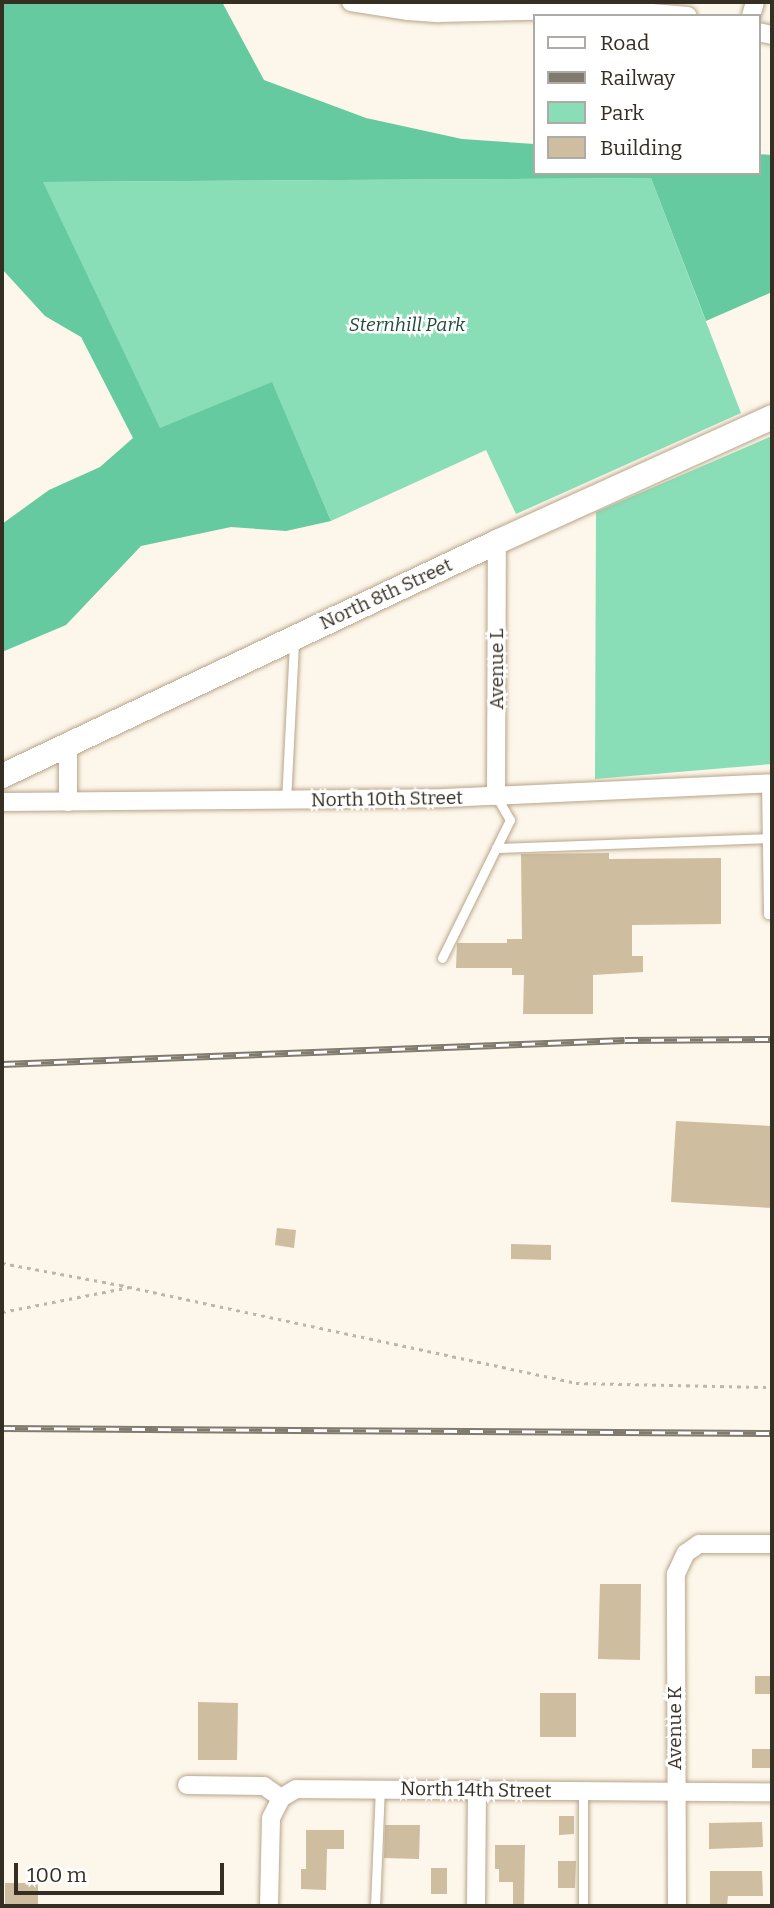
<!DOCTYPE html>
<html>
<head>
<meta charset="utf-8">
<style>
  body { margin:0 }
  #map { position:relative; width:774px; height:1908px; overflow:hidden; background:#fdf6ea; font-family:Bitter,serif }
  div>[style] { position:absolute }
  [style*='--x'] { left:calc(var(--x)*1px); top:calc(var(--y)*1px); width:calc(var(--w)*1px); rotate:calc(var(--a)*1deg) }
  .green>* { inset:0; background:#8adeb7 }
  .forest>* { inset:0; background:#65ca9f }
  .building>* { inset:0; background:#cfbda0 }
  .path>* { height:2.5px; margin-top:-1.25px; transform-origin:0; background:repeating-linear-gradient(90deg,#bcb5a9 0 3.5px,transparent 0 8.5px) }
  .roads { filter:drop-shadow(0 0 2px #b8a589) drop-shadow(0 0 2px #b8a589) }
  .lane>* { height:9px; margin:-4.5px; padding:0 4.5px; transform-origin:4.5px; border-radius:4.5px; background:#fff }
  .street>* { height:18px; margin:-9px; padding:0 9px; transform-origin:9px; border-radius:9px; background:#fff }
  .secondary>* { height:24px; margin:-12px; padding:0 12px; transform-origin:12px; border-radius:12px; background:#fff }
  .rail>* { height:7px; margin-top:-3.5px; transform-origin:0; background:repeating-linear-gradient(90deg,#fff 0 13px,#817a6f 0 26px); box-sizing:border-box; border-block:2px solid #817a6f }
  span { translate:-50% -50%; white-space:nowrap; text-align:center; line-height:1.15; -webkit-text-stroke:5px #fff; paint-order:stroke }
  .park-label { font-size:19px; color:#204b38; font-style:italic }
  .street-label { font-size:19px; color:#352e23 }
  .frame { position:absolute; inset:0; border:4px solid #352e23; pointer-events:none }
  .legend { position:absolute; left:533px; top:14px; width:228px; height:161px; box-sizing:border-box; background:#fff; border:2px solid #aeaba7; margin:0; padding:9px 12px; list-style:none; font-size:21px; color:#352e23 }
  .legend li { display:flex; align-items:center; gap:14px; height:35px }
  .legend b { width:35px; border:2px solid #aeaba7 }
  .scale { position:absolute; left:14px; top:1863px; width:210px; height:32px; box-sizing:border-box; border:4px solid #352e23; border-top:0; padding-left:9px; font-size:21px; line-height:24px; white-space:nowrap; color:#352e23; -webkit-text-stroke:5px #fff; paint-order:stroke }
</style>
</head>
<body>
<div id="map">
  <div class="green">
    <div style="clip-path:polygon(651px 178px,741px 413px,516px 514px,486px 450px,331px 521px,272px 383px,160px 429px,42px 182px)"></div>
    <div style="clip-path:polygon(772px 436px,772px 764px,595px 779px,596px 512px)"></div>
  </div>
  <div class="forest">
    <div style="clip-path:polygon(2px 2px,222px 2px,264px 80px,366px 118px,462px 139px,534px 144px,534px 173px,758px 173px,758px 154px,772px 155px,772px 292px,706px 321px,651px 178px,43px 182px,160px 428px,272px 382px,331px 521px,286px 531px,231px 527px,141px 546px,66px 625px,2px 652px,2px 524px,49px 490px,100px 467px,133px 438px,81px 337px,45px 316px,2px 269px)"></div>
  </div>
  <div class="building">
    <div style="clip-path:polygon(609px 853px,609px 859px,721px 858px,721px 924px,632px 925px,632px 956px,643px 956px,643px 972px,593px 975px,593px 1014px,523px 1014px,524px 975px,512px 975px,512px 968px,456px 968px,457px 943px,507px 943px,507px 939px,522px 939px,521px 854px)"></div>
    <div style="clip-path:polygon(676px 1121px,772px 1126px,772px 1208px,671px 1202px)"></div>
    <div style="clip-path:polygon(277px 1228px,296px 1230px,294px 1248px,275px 1245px)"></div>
    <div style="clip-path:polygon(511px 1244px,551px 1245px,551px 1260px,511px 1259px)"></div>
    <div style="clip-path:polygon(600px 1584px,641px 1584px,640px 1660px,598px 1659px)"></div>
    <div style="clip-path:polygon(755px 1676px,772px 1676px,772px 1694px,755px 1694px)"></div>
    <div style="clip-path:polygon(540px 1693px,576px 1693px,576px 1737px,540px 1737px)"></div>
    <div style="clip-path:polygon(198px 1702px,238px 1703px,237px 1760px,198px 1760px)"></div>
    <div style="clip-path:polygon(752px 1749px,771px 1749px,771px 1768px,752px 1768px)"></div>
    <div style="clip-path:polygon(559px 1816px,574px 1816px,574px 1834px,559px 1835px)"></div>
    <div style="clip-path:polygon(762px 1822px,763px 1847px,709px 1849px,709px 1823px)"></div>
    <div style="clip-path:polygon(385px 1825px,420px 1825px,419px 1859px,384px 1858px)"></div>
    <div style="clip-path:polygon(306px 1830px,344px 1830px,344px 1849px,327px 1849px,326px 1890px,301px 1889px,301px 1869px,306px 1869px)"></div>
    <div style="clip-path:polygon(495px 1845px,525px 1845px,524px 1906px,513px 1906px,513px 1882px,499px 1882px,499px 1869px,495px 1869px)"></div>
    <div style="clip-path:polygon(558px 1861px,576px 1861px,575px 1888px,558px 1888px)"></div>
    <div style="clip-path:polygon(431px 1868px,447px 1868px,447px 1894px,431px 1894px)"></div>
    <div style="clip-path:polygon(710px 1871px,762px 1871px,763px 1896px,728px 1896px,727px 1906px,710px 1906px)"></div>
    <div style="clip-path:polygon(5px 1883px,38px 1883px,38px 1906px,5px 1906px)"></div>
  </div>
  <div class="path">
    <div style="--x:2;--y:1263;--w:120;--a:10.6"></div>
    <div style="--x:120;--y:1285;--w:466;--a:12.1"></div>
    <div style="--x:576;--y:1383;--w:196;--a:1.2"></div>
    <div style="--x:2;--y:1312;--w:129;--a:-11.1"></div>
  </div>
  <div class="roads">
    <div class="lane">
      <div style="--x:766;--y:783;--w:131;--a:89.1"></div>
      <div style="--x:768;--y:914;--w:4;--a:14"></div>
      <div style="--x:286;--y:801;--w:159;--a:-87.1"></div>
      <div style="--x:496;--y:848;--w:271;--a:-2.1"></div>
      <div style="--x:442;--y:958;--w:154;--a:-63.8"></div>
      <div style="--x:510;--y:820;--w:28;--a:-120"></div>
      <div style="--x:583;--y:1791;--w:115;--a:90"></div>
      <div style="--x:375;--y:1906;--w:117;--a:-87.6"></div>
    </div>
    <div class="street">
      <div style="--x:351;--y:2;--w:58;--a:9"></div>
      <div style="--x:408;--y:11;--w:31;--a:4"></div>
      <div style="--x:439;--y:13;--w:166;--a:-1.4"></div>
      <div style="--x:605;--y:9;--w:83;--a:4.8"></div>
      <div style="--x:751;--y:16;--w:15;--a:-74"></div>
      <div style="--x:758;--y:32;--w:14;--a:12"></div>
      <div style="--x:68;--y:743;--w:59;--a:90"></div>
      <div style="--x:496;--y:796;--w:254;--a:-89.8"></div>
      <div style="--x:2;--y:802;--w:443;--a:-0.5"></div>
      <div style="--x:445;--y:798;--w:327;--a:-2.6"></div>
      <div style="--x:187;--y:1785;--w:77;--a:0.7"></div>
      <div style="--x:264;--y:1786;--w:21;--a:35"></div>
      <div style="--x:269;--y:1906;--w:88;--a:-88.7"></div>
      <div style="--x:271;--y:1818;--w:22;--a:-63"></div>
      <div style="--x:281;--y:1798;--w:17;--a:-31"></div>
      <div style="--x:296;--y:1789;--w:476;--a:0.4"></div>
      <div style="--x:476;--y:1906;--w:115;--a:-89.5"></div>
      <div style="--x:677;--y:1906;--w:332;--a:-90.2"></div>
      <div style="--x:676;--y:1574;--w:23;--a:-65"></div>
      <div style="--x:686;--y:1553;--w:16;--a:-35"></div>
      <div style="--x:699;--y:1544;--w:73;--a:0"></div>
    </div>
    <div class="secondary">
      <div style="--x:2;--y:776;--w:548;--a:-25.3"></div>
      <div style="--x:497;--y:542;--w:302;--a:-24.4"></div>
    </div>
  </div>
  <div class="rail">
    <div style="--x:2;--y:1064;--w:623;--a:-2.21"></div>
    <div style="--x:625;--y:1040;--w:147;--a:-0.4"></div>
    <div style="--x:2;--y:1428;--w:770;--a:0.37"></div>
  </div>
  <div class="park-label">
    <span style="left:407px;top:325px">Sternhill Park</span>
  </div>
  <div class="street-label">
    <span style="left:386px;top:594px;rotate:-25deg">North 8th Street</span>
    <span style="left:497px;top:669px;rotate:-90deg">Avenue L</span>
    <span style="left:387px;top:799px;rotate:-1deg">North 10th Street</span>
    <span style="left:675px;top:1728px;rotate:-90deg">Avenue K</span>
    <span style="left:476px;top:1790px;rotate:1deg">North 14th Street</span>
  </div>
  <div class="frame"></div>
  <ul class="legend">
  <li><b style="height:9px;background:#fff"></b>Road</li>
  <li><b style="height:9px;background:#817a6f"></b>Railway</li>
  <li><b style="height:19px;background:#8adeb7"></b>Park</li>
  <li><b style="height:19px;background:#cfbda0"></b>Building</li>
  </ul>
  <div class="scale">100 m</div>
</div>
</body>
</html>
